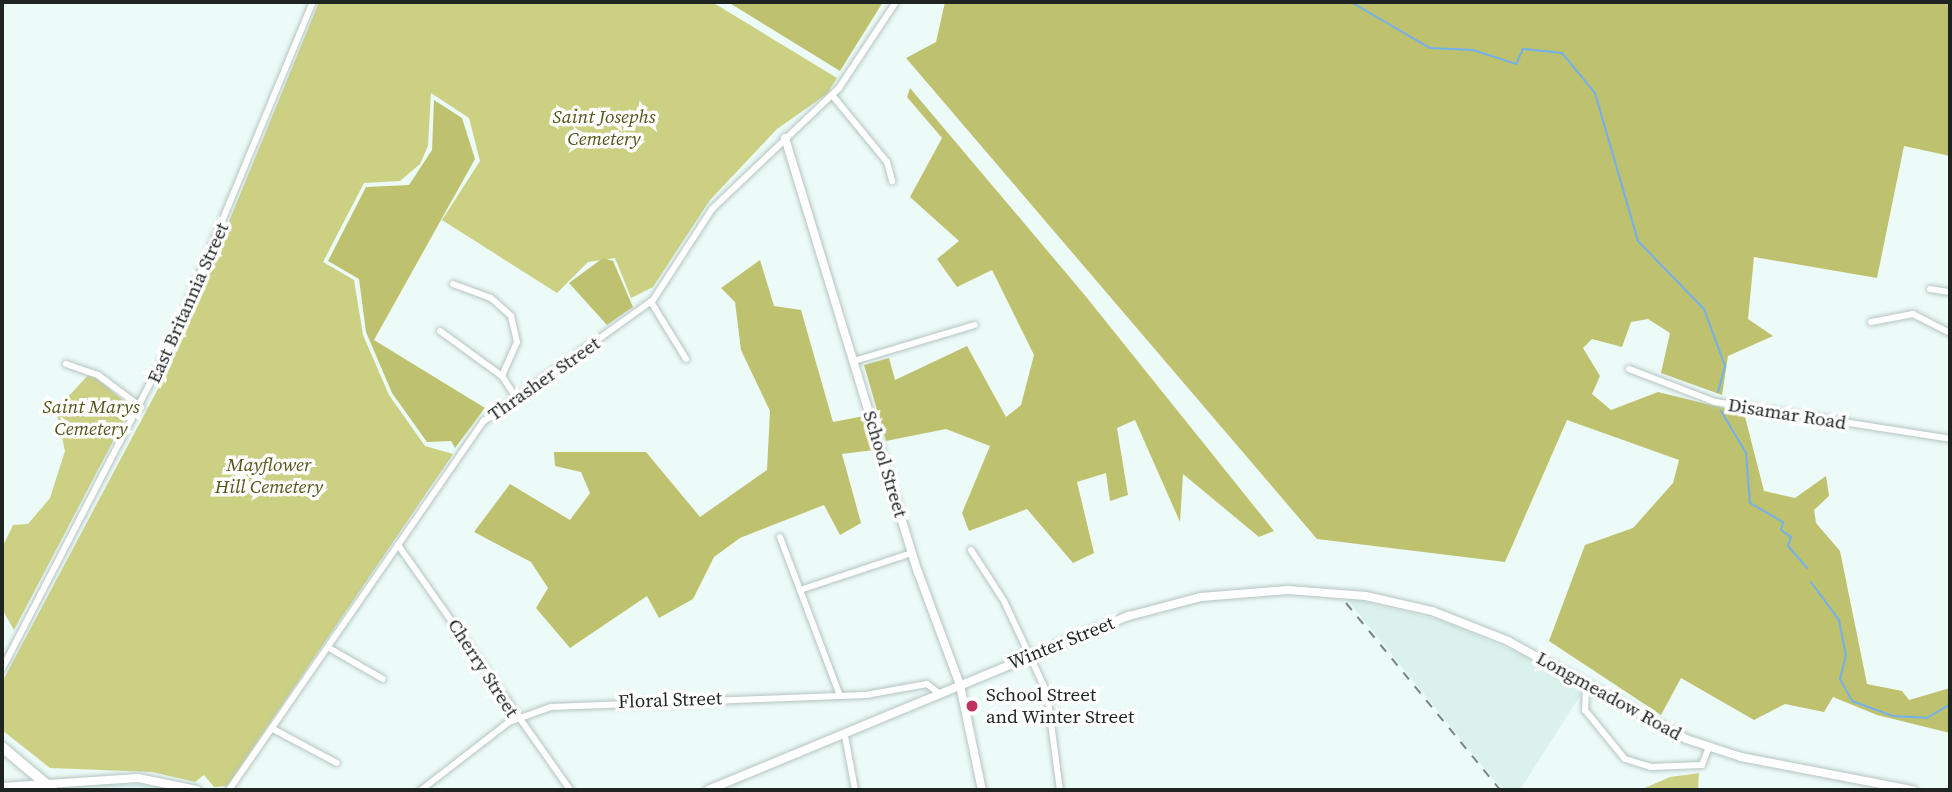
<!DOCTYPE html>
<html>
<head>
<meta charset="utf-8">
<style>
  body { margin:0 }
  #map { position:relative; width:1952px; height:792px; overflow:hidden; background:#ecfbf8; font-family:"Source Serif 4",serif }
  div>[style] { position:absolute }
  [style*='--x'] { left:calc(var(--x)*1px); top:calc(var(--y)*1px); width:calc(var(--w)*1px); rotate:calc(var(--a)*1deg) }
  .built>* { inset:0; background:#daf1ec }
  .green>* { inset:0; background:#ccd083 }
  .forest>* { inset:0; background:#bec26e }
  .stream>* { height:2px; margin:-1px; padding:0 1px; transform-origin:1px; border-radius:1px; background:#74b0ec }
  .roads { filter:drop-shadow(0 0 2px #b6c4c1) drop-shadow(0 0 2px #b6c4c1) }
  .minor>* { height:6px; margin:-3px; padding:0 3px; transform-origin:3px; border-radius:3px; background:#fff }
  .tertiary>* { height:8px; margin:-4px; padding:0 4px; transform-origin:4px; border-radius:4px; background:#fff }
  .primary>* { height:10px; margin:-5px; padding:0 5px; transform-origin:5px; border-radius:5px; background:#fff }
  .rail>* { height:2px; margin-top:-1px; transform-origin:0; background:repeating-linear-gradient(90deg,#7b8582 0 9px,transparent 0 18px) }
  .dots>* { width:19px; height:19px; translate:-50% -50%; box-sizing:border-box; border:4px solid #fff; border-radius:50% }
  span { translate:-50% -50%; white-space:nowrap; text-align:center; line-height:1.15; -webkit-text-stroke:7px #fff; paint-order:stroke }
  .park-label { font-size:19px; color:#535517; font-style:italic }
  .street-label { font-size:19px; color:#1e2422 }
  .poi-label { font-size:19px; color:#1e2422 }
  .left { translate:0 -50%; text-align:left }
  .frame { position:absolute; inset:0; border:4px solid #1e2422; pointer-events:none }
</style>
</head>
<body>
<div id="map">
  <div class="built">
    <div style="clip-path:polygon(1345px 597px,1443px 621px,1525px 656px,1583px 691px,1520px 790px,1502px 790px)"></div>
    <div style="clip-path:polygon(143px 784px,175px 789px,64px 787px,67px 784px)"></div>
  </div>
  <div class="green">
    <div style="clip-path:polygon(319px 2px,712px 2px,837px 78px,827px 94px,777px 129px,710px 200px,653px 287px,631px 298px,615px 258px,588px 262px,557px 293px,442px 220px,480px 161px,469px 118px,431px 93px,428px 146px,420px 164px,400px 181px,364px 183px,323px 262px,354px 280px,363px 335px,389px 395px,425px 446px,453px 454px,227px 786px,214px 787px,204px 775px,195px 782px,152px 772px,50px 768px,2px 730px,2px 682px,168px 370px)"></div>
    <div style="clip-path:polygon(90px 373px,131px 407px,14px 630px,2px 609px,2px 548px,13px 525px,28px 524px,50px 498px,65px 451px,56px 410px)"></div>
    <div style="clip-path:polygon(1699px 773px,1698px 790px,1640px 790px,1670px 777px)"></div>
  </div>
  <div class="forest">
    <div style="clip-path:polygon(728px 2px,883px 2px,840px 71px)"></div>
    <div style="clip-path:polygon(945px 2px,1950px 2px,1950px 156px,1904px 146px,1877px 278px,1754px 257px,1748px 319px,1773px 336px,1728px 356px,1722px 395px,1661px 373px,1670px 333px,1648px 319px,1631px 322px,1622px 347px,1592px 339px,1583px 348px,1600px 376px,1592px 394px,1611px 410px,1658px 392px,1744px 413px,1764px 491px,1795px 498px,1826px 476px,1829px 496px,1814px 510px,1816px 523px,1840px 551px,1867px 684px,1902px 691px,1909px 700px,1950px 688px,1950px 733px,1877px 715px,1833px 697px,1824px 712px,1785px 704px,1754px 720px,1681px 678px,1661px 715px,1549px 641px,1585px 545px,1633px 528px,1673px 483px,1679px 460px,1567px 420px,1505px 562px,1317px 539px,906px 58px,936px 42px)"></div>
    <div style="clip-path:polygon(910px 88px,1083px 293px,1274px 531px,1259px 537px,1183px 474px,1180px 522px,1135px 420px,1117px 428px,1128px 495px,1110px 501px,1106px 473px,1077px 482px,1094px 553px,1073px 563px,1027px 509px,969px 531px,962px 513px,990px 446px,946px 429px,886px 441px,864px 365px,889px 358px,895px 380px,967px 346px,1006px 417px,1021px 405px,1034px 355px,992px 270px,957px 287px,937px 259px,959px 241px,910px 197px,942px 138px,907px 97px)"></div>
    <div style="clip-path:polygon(434px 100px,462px 118px,475px 159px,374px 340px,485px 408px,455px 448px,451px 441px,427px 442px,392px 393px,366px 332px,359px 279px,328px 261px,366px 187px,409px 185px,432px 150px)"></div>
    <div style="clip-path:polygon(603px 258px,613px 261px,633px 307px,607px 325px,569px 283px)"></div>
    <div style="clip-path:polygon(760px 260px,774px 306px,801px 310px,833px 422px,864px 416px,874px 450px,842px 454px,861px 523px,840px 535px,824px 505px,740px 538px,714px 557px,693px 599px,659px 618px,647px 596px,570px 648px,536px 608px,548px 588px,531px 562px,474px 532px,510px 484px,570px 520px,590px 493px,581px 472px,555px 466px,554px 452px,646px 452px,700px 517px,767px 470px,770px 411px,741px 350px,735px 302px,721px 288px)"></div>
  </div>
  <div class="stream">
    <div style="--x:1351;--y:2;--w:91;--a:30.2"></div>
    <div style="--x:1430;--y:48;--w:43;--a:2.7"></div>
    <div style="--x:1473;--y:50;--w:45;--a:18"></div>
    <div style="--x:1516;--y:64;--w:17;--a:-65"></div>
    <div style="--x:1523;--y:49;--w:39;--a:6"></div>
    <div style="--x:1562;--y:53;--w:52;--a:50.5"></div>
    <div style="--x:1595;--y:93;--w:154;--a:73.8"></div>
    <div style="--x:1638;--y:241;--w:95;--a:45.9"></div>
    <div style="--x:1704;--y:309;--w:61;--a:69.8"></div>
    <div style="--x:1725;--y:366;--w:27;--a:105"></div>
    <div style="--x:1721;--y:411;--w:49;--a:59.2"></div>
    <div style="--x:1746;--y:453;--w:50;--a:85.4"></div>
    <div style="--x:1750;--y:503;--w:38;--a:30"></div>
    <div style="--x:1783;--y:522;--w:8;--a:104"></div>
    <div style="--x:1781;--y:530;--w:12;--a:35"></div>
    <div style="--x:1791;--y:537;--w:9;--a:108"></div>
    <div style="--x:1788;--y:546;--w:29;--a:49"></div>
    <div style="--x:1811;--y:582;--w:47;--a:53.6"></div>
    <div style="--x:1839;--y:620;--w:36;--a:79"></div>
    <div style="--x:1846;--y:655;--w:25;--a:104"></div>
    <div style="--x:1840;--y:679;--w:25;--a:61"></div>
    <div style="--x:1852;--y:701;--w:44;--a:20.1"></div>
    <div style="--x:1893;--y:716;--w:34;--a:3"></div>
    <div style="--x:1927;--y:718;--w:27;--a:-31"></div>
  </div>
  <div class="roads">
    <div class="minor">
      <div style="--x:832;--y:95;--w:87;--a:50.6"></div>
      <div style="--x:887;--y:162;--w:20;--a:75"></div>
      <div style="--x:453;--y:284;--w:40;--a:20.2"></div>
      <div style="--x:491;--y:298;--w:27;--a:42"></div>
      <div style="--x:511;--y:316;--w:27;--a:77"></div>
      <div style="--x:517;--y:342;--w:37;--a:114"></div>
      <div style="--x:1930;--y:289;--w:20;--a:9"></div>
      <div style="--x:651;--y:302;--w:67;--a:58.4"></div>
      <div style="--x:1871;--y:322;--w:43;--a:-10.8"></div>
      <div style="--x:1913;--y:314;--w:42;--a:27.2"></div>
      <div style="--x:440;--y:331;--w:77;--a:36"></div>
      <div style="--x:502;--y:376;--w:24;--a:57"></div>
      <div style="--x:854;--y:361;--w:126;--a:-16.6"></div>
      <div style="--x:66;--y:364;--w:34;--a:19"></div>
      <div style="--x:98;--y:375;--w:54;--a:36.7"></div>
      <div style="--x:1629;--y:369;--w:92;--a:21"></div>
      <div style="--x:1715;--y:402;--w:238;--a:8.9"></div>
      <div style="--x:780;--y:537;--w:170;--a:69.3"></div>
      <div style="--x:398;--y:545;--w:299;--a:54.9"></div>
      <div style="--x:971;--y:550;--w:61;--a:57.1"></div>
      <div style="--x:1004;--y:601;--w:102;--a:64.9"></div>
      <div style="--x:1047;--y:693;--w:98;--a:82.4"></div>
      <div style="--x:800;--y:590;--w:118;--a:-18.3"></div>
      <div style="--x:329;--y:648;--w:62;--a:29.9"></div>
      <div style="--x:2;--y:669;--w:374;--a:-62.6"></div>
      <div style="--x:174;--y:337;--w:363;--a:-67.5"></div>
      <div style="--x:1586;--y:685;--w:25;--a:92"></div>
      <div style="--x:1585;--y:710;--w:63;--a:50.8"></div>
      <div style="--x:1625;--y:759;--w:27;--a:17"></div>
      <div style="--x:1651;--y:767;--w:51;--a:-2.2"></div>
      <div style="--x:1702;--y:765;--w:19;--a:-69"></div>
      <div style="--x:273;--y:729;--w:72;--a:28"></div>
      <div style="--x:845;--y:736;--w:55;--a:79.5"></div>
      <div style="--x:229;--y:790;--w:449;--a:-55.4"></div>
      <div style="--x:484;--y:421;--w:208;--a:-35.6"></div>
      <div style="--x:653;--y:300;--w:108;--a:-57"></div>
      <div style="--x:712;--y:209;--w:175;--a:-43.6"></div>
      <div style="--x:839;--y:88;--w:103;--a:-56.5"></div>
      <div style="--x:421;--y:790;--w:111;--a:-37.7"></div>
      <div style="--x:509;--y:722;--w:45;--a:-19.7"></div>
      <div style="--x:551;--y:707;--w:315;--a:-2.2"></div>
      <div style="--x:866;--y:695;--w:62;--a:-10.2"></div>
      <div style="--x:927;--y:684;--w:16;--a:38"></div>
    </div>
    <div class="tertiary">
      <div style="--x:785;--y:138;--w:454;--a:73"></div>
      <div style="--x:918;--y:572;--w:121;--a:69.6"></div>
      <div style="--x:960;--y:685;--w:107;--a:78.2"></div>
      <div style="--x:2;--y:787;--w:136;--a:-3.8"></div>
      <div style="--x:138;--y:778;--w:60;--a:11.5"></div>
      <div style="--x:708;--y:790;--w:456;--a:-22.5"></div>
      <div style="--x:1129;--y:616;--w:74;--a:-14.8"></div>
      <div style="--x:1201;--y:597;--w:87;--a:-4.6"></div>
      <div style="--x:1288;--y:590;--w:78;--a:4.4"></div>
      <div style="--x:1366;--y:596;--w:68;--a:12.8"></div>
      <div style="--x:1432;--y:611;--w:82;--a:21.5"></div>
      <div style="--x:1508;--y:641;--w:203;--a:28.8"></div>
      <div style="--x:1686;--y:739;--w:58;--a:18.1"></div>
      <div style="--x:1741;--y:757;--w:175;--a:10.9"></div>
    </div>
    <div class="primary">
      <div style="--x:2;--y:747;--w:67;--a:40.1"></div>
    </div>
  </div>
  <div class="rail">
    <div style="--x:1346;--y:603;--w:242;--a:50.5"></div>
  </div>
  <div class="dots">
    <div style="left:972px;top:706px;background:#bf315e"></div>
  </div>
  <div class="park-label">
    <span style="left:604px;top:128px">Saint Josephs<br>Cemetery</span>
    <span style="left:91px;top:418px">Saint Marys<br>Cemetery</span>
    <span style="left:269px;top:476px">Mayflower<br>Hill Cemetery</span>
  </div>
  <div class="street-label">
    <span style="left:188px;top:303px;rotate:-66deg">East Britannia Street</span>
    <span style="left:544px;top:379px;rotate:-35deg">Thrasher Street</span>
    <span style="left:1787px;top:414px;rotate:9deg">Disamar Road</span>
    <span style="left:885px;top:464px;rotate:73deg">School Street</span>
    <span style="left:1061px;top:643px;rotate:-22deg">Winter Street</span>
    <span style="left:483px;top:668px;rotate:57deg">Cherry Street</span>
    <span style="left:1609px;top:696px;rotate:29deg">Longmeadow Road</span>
    <span style="left:670px;top:700px;rotate:-2deg">Floral Street</span>
  </div>
  <div class="poi-label">
    <span class="left" style="left:986px;top:706px">School Street<br>and Winter Street</span>
  </div>
  <div class="frame"></div>
</div>
</body>
</html>
